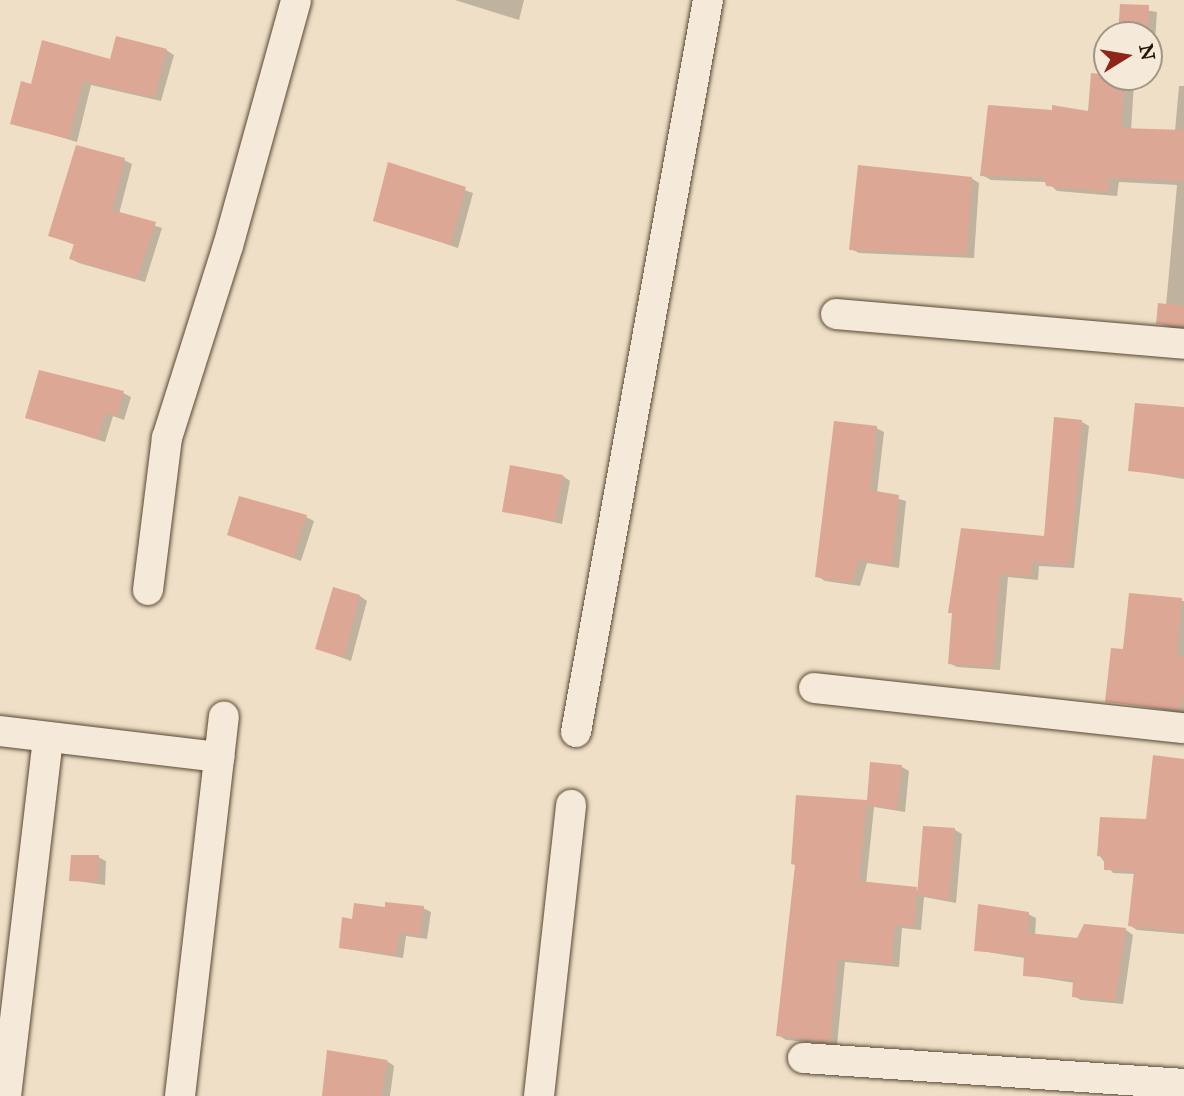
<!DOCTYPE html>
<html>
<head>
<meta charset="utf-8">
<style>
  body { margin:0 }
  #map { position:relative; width:1184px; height:1096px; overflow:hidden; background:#efdfc6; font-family:"IM FELL Great Primer",serif }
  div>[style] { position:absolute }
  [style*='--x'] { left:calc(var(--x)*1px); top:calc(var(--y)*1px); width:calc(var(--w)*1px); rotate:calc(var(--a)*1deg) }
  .shadow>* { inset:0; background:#0003 }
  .building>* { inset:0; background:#dda795 }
  .roads { filter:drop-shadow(0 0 2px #574834) drop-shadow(0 0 2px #574834) }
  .minor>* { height:30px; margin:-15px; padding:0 15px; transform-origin:15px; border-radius:15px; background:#f5eada }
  span { translate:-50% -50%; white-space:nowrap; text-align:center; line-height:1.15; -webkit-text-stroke:5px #f5eada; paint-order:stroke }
  .north { position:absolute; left:1093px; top:21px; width:70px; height:70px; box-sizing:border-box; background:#f5eada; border:2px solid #a19584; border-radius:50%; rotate:79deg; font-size:19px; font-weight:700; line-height:28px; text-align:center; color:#241503 }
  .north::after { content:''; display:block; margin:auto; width:24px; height:32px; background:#8f2418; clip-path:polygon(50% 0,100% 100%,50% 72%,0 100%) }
</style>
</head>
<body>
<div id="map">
  <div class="shadow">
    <div style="clip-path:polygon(455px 0,524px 0,519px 20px)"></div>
    <div style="clip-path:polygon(1122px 6px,1157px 12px,1153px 69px,1149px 68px,1149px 35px,1120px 35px)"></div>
    <div style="clip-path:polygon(166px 50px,174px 55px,161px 101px,91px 85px,77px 142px,13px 123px,112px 61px)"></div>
    <div style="clip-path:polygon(1125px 77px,1134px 83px,1131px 130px,1175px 131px,1179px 86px,1184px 86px,1184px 332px,1158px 323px,1166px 306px,1177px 185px,1119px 182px,1117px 196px,1057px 191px,1047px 182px,991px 180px,982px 175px,1090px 113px)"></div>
    <div style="clip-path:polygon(124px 160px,132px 164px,119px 214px,162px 228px,145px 282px,79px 263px,71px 259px,75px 245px,50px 235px)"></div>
    <div style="clip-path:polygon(389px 165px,473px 193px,458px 248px,375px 220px)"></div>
    <div style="clip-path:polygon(971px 178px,979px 183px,974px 258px,859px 253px,851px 249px)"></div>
    <div style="clip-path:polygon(123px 393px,131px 397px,124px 420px,113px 416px,105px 442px,27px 417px)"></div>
    <div style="clip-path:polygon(1184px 410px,1184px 479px,1130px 470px)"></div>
    <div style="clip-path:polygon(1082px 422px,1089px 426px,1074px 568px,1039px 566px,1038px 580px,1008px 577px,1000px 670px,957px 667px,949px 663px,954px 614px,950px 612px,1045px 538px)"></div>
    <div style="clip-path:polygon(876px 428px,884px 432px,877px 493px,906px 501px,899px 568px,867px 563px,860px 586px,825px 581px,817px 576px)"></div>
    <div style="clip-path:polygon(563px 476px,570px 481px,562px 524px,504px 511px)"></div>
    <div style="clip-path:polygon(306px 517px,314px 521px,301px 561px,229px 534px)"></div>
    <div style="clip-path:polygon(1131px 595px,1184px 601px,1184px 713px,1107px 701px,1125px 651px)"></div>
    <div style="clip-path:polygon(360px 596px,367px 601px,351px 661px,317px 648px)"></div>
    <div style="clip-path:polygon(1184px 761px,1184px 934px,1137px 930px,1129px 925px,1136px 874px,1113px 873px,1099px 855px,1147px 821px)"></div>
    <div style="clip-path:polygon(902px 767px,909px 771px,905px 812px,874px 807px,866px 884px,919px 891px,925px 828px,955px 830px,962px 834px,956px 903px,924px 897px,921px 930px,902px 928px,899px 967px,845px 962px,837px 1045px,786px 1040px,778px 1035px,797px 865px)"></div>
    <div style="clip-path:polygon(98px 857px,106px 861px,105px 885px,71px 880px)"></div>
    <div style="clip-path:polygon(423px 908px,431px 912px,427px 939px,406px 936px,403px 958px,341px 948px,386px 909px)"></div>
    <div style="clip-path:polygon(1028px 914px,1036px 918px,1035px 935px,1078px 940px,1126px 930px,1133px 935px,1123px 1004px,1081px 1000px,1073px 996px,1075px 983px,1025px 975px,1025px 958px,975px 950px)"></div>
    <div style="clip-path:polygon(387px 1061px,394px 1066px,390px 1096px,324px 1096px)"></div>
  </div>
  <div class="building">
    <div style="clip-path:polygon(1120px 4px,1149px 5px,1148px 35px,1118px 35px)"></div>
    <div style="clip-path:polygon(116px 36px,167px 49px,154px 98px,83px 81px,69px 139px,10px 124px,21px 81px,31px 84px,42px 40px,110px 59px)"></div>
    <div style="clip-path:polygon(1091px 73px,1125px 77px,1121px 128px,1184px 130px,1184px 181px,1109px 178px,1108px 192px,1046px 186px,1044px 178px,980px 176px,988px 105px,1052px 110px,1052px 105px,1088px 111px)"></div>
    <div style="clip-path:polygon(76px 145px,125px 158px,112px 210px,156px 222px,137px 279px,69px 259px,74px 244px,48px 236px)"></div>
    <div style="clip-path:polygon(388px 162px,466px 187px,450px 245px,373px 221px)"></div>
    <div style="clip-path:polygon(858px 165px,972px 177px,967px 255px,849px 250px)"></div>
    <div style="clip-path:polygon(1158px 303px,1184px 306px,1184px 326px,1156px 324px)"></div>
    <div style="clip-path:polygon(39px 370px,124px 391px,116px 417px,105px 413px,97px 439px,25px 418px)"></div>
    <div style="clip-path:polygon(1135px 403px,1184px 407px,1184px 477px,1128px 471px)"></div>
    <div style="clip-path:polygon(1054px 417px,1082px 420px,1071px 559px,1067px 565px,1032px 562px,1031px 577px,1000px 574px,993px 667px,948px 664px,952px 613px,948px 613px,961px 528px,1044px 536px)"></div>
    <div style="clip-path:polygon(834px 421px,877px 426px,870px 490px,899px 495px,892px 565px,859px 560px,852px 583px,815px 577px)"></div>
    <div style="clip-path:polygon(510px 465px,563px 475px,555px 521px,502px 512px)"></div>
    <div style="clip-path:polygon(239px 496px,307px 515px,293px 558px,227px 535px)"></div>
    <div style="clip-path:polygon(333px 587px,360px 595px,344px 658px,315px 649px)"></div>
    <div style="clip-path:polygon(1129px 593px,1182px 598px,1177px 655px,1184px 656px,1184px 696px,1179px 710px,1105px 702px,1111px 648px,1123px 649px)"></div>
    <div style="clip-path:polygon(1153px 755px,1184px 759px,1184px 932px,1128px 926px,1134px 871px,1104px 870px,1104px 857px,1097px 856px,1100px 817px,1146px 819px)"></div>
    <div style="clip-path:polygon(870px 762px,902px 765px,897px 809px,866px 805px,867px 801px,859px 881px,917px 887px,914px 927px,895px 925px,891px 964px,838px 959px,830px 1042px,776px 1036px,795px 865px,791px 864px,796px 795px,867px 800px)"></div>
    <div style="clip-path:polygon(923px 826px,955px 828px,949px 900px,917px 895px)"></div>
    <div style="clip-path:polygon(71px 855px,99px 855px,98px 882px,69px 881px)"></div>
    <div style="clip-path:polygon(385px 902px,424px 906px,420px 936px,399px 933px,396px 955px,339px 948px,342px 917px,352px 919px,354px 903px,385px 907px)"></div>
    <div style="clip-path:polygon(978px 904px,1029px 912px,1028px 933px,1077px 938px,1084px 924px,1126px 928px,1115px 1001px,1072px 997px,1073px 980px,1023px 976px,1024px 955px,974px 951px)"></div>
    <div style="clip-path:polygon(327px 1050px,387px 1060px,382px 1096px,322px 1096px)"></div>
  </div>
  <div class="roads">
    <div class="minor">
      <div style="--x:836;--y:314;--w:349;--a:4.9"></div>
      <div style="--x:148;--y:590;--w:153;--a:-82.9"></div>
      <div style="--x:167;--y:438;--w:201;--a:-72.4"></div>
      <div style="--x:228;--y:246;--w:255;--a:-74.5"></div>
      <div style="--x:814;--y:688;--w:372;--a:6.2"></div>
      <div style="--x:0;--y:731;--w:221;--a:6.8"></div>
      <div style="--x:576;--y:732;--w:744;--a:-79.78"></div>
      <div style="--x:803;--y:1058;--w:382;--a:3.9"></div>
      <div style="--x:6;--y:1096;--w:361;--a:-83.3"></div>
      <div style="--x:180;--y:1096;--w:382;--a:-83.4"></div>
      <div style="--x:539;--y:1096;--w:293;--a:-83.7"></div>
    </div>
  </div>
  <div class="north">N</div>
</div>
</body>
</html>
